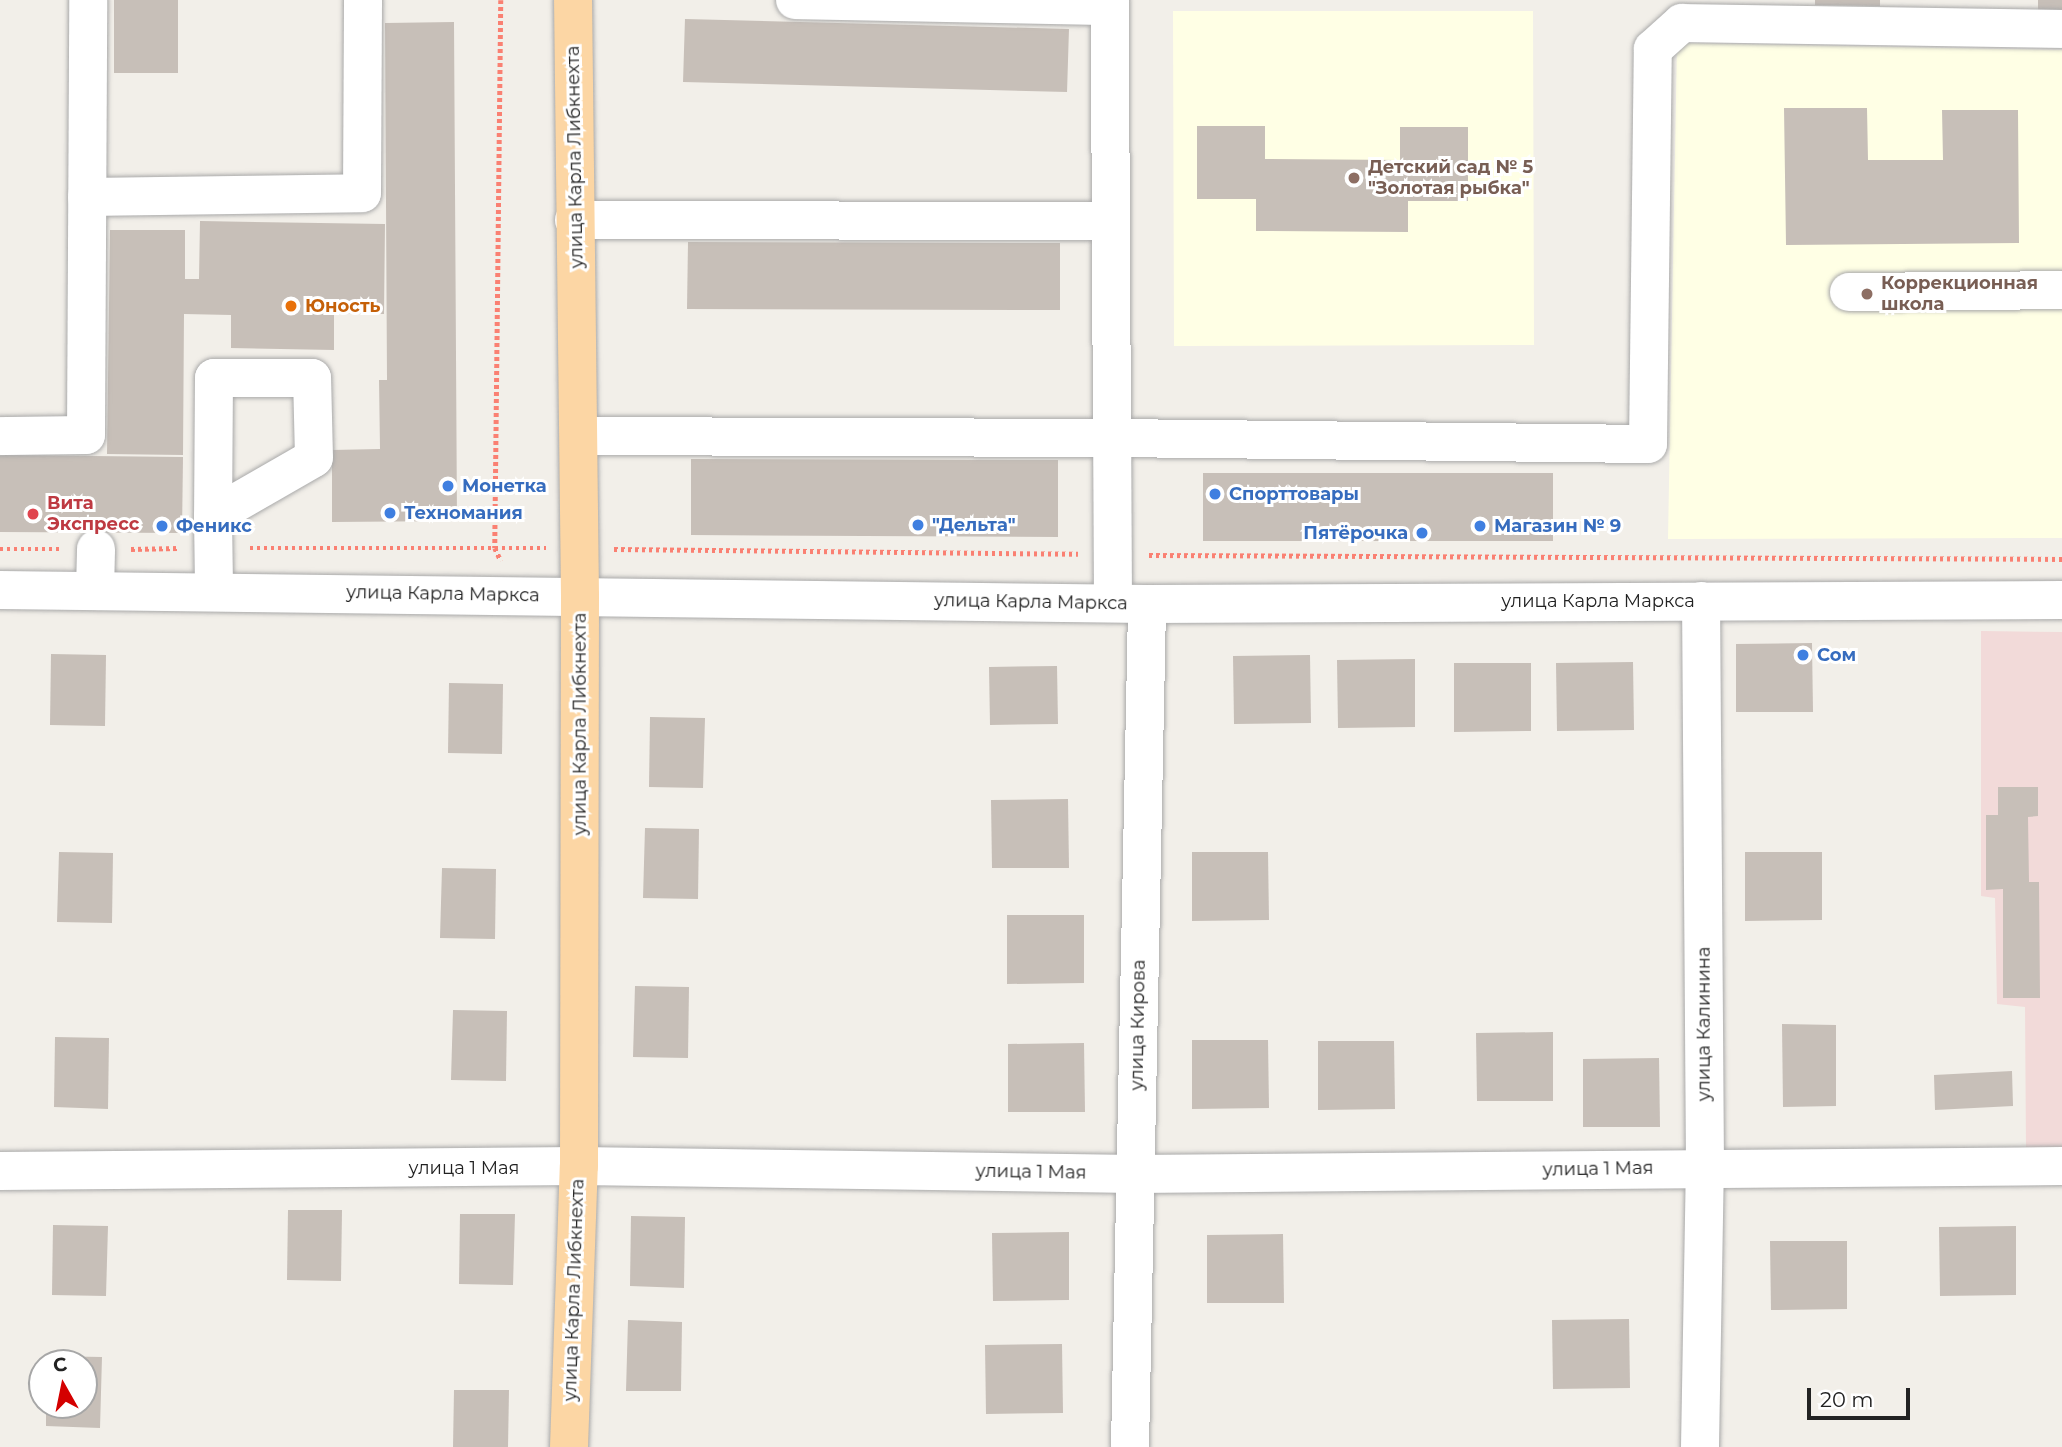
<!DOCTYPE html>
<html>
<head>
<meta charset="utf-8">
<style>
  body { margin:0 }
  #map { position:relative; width:2062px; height:1447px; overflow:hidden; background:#f2efe9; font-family:Montserrat,sans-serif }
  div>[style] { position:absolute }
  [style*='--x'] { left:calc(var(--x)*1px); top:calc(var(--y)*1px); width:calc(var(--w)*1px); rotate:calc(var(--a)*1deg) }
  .commercial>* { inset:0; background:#f2dad9 }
  .education>* { inset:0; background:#ffffe5 }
  .building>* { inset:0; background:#c7bfb8 }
  .path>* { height:4.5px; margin-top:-2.25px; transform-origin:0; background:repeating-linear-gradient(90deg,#fa8072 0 3.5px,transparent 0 7px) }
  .roads { filter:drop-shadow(0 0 2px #a9a9a9) drop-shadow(0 0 2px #a9a9a9) }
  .minor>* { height:38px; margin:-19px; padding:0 19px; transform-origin:19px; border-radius:19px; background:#fff }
  .major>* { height:38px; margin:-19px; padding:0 19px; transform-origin:19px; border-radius:19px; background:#fcd6a4 }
  .dots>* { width:19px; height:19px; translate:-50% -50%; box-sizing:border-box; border:4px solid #fff; border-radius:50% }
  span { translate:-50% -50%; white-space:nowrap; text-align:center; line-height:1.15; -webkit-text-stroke:6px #fff; paint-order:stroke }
  .street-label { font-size:18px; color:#222 }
  .education-label { font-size:18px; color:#785e54; font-weight:700 }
  .left { translate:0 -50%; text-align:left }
  .food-label { font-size:18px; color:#c56008; font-weight:700 }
  .shop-label { font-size:18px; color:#366cbe; font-weight:700 }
  .right { translate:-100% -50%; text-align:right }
  .health-label { font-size:18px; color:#be3a42; font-weight:700 }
  .north { position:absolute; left:28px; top:1349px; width:70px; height:70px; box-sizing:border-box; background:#fff; border:2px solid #a7a7a7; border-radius:50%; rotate:351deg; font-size:19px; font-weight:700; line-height:28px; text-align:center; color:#222 }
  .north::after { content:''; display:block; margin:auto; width:24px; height:32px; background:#d40000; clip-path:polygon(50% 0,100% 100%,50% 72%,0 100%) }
  .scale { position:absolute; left:1807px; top:1388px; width:103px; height:32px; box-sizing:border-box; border:4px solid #222; border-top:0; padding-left:9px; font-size:21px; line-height:24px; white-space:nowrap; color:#222; -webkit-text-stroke:5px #fff; paint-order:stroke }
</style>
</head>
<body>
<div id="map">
  <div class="commercial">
    <div style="clip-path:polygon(1981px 631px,2062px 632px,2062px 1150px,2026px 1149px,2025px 1007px,1997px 1004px,1995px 898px,1981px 896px)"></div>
  </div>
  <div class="education">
    <div style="clip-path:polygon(1173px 11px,1533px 11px,1534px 345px,1174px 346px)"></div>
    <div style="clip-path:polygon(1677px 43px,2062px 50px,2062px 538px,1668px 539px)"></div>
  </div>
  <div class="building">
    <div style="clip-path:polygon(114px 0,178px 0,178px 73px,114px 73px)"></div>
    <div style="clip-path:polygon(1815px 0,1880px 0,1880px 6px,1815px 5px)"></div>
    <div style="clip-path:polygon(2038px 0,2062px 0,2062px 15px,2038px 15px)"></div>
    <div style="clip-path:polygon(685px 19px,1069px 29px,1067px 92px,683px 82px)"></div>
    <div style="clip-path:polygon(454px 22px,457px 521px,332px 522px,332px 450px,380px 449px,379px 380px,387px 380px,385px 23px)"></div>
    <div style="clip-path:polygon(1784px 108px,1867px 108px,1868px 160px,1943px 160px,1942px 110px,2018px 110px,2019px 243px,1786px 245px)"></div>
    <div style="clip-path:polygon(1197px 126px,1265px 126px,1265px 159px,1400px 160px,1400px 127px,1468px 127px,1468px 201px,1408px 201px,1408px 232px,1256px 231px,1256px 199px,1197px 199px)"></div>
    <div style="clip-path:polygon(200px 221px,385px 224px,384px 314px,334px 313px,334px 350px,231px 348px,231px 315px,184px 314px,183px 455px,107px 454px,110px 230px,185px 230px,185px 279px,199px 279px)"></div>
    <div style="clip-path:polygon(688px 242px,1060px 243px,1060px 310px,687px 309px)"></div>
    <div style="clip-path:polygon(0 455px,183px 457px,182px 533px,0 532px)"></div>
    <div style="clip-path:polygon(691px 459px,1058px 460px,1058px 537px,691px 535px)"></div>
    <div style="clip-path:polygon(1203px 473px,1553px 473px,1553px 541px,1203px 541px)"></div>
    <div style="clip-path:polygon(1812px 643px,1813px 712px,1736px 712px,1736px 644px)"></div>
    <div style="clip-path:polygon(51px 654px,106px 655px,105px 726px,50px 725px)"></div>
    <div style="clip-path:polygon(1310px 655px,1311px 723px,1234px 724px,1233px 656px)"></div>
    <div style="clip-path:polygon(1415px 659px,1415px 727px,1338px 728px,1337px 660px)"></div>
    <div style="clip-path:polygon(1633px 662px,1634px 730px,1557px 731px,1556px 663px)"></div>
    <div style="clip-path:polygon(1454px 663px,1531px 663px,1531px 731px,1454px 732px)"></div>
    <div style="clip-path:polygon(1057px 666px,1058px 724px,990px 725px,989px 667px)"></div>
    <div style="clip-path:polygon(449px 683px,503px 684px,502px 754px,448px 753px)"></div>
    <div style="clip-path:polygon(650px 717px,705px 718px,703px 788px,649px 787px)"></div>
    <div style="clip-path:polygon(1998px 787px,2038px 787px,2038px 816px,2028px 817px,2029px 882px,2039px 882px,2040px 998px,2003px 998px,2003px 889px,1986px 890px,1986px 815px,1998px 815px)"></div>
    <div style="clip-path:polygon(1068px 799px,1069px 868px,992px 868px,991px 800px)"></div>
    <div style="clip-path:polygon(645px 828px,699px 829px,698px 899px,643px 898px)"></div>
    <div style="clip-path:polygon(59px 852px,113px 853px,112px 923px,57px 922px)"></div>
    <div style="clip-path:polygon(1192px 852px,1268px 852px,1269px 920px,1192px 921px)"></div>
    <div style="clip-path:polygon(1745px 852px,1822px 852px,1822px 920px,1745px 921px)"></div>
    <div style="clip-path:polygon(442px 868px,496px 869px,495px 939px,440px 938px)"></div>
    <div style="clip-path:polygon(1007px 915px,1084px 915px,1084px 983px,1007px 984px)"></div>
    <div style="clip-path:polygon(635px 986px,689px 987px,688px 1058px,633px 1057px)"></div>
    <div style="clip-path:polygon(453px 1010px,507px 1011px,506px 1081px,451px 1080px)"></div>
    <div style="clip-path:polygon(1782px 1024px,1836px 1025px,1836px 1106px,1783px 1107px)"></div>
    <div style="clip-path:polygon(1553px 1032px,1553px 1101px,1477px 1101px,1476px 1033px)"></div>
    <div style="clip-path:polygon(55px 1037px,109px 1038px,108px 1109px,54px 1107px)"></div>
    <div style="clip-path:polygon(1192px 1040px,1268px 1040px,1269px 1108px,1192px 1109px)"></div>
    <div style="clip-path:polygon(1318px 1041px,1394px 1041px,1395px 1109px,1318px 1110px)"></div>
    <div style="clip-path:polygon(1084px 1043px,1085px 1112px,1008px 1112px,1008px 1044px)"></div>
    <div style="clip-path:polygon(1659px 1058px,1660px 1127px,1583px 1127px,1583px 1059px)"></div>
    <div style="clip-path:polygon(2012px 1071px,2013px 1106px,1935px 1110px,1934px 1075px)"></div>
    <div style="clip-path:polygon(288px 1210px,342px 1210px,341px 1281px,287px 1280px)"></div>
    <div style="clip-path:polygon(460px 1214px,515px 1214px,513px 1285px,459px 1284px)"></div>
    <div style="clip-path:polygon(631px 1216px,685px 1217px,684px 1288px,630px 1286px)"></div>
    <div style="clip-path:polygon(53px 1225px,108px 1226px,106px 1296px,52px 1295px)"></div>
    <div style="clip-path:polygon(2016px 1226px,2016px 1295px,1940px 1296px,1939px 1227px)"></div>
    <div style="clip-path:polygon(1069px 1232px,1069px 1300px,993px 1301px,992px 1233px)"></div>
    <div style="clip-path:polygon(1283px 1234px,1284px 1303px,1207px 1303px,1207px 1235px)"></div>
    <div style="clip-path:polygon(1770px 1241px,1847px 1241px,1847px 1309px,1771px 1310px)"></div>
    <div style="clip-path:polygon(1629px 1319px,1630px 1388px,1553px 1389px,1552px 1320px)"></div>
    <div style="clip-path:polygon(628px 1320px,682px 1322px,681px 1391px,626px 1391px)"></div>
    <div style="clip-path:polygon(1062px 1344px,1063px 1413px,986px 1414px,985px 1345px)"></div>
    <div style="clip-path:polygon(47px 1356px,102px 1357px,100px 1428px,46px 1426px,46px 1405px,84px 1405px,84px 1363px,47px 1363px)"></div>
    <div style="clip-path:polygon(454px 1390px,509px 1390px,508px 1447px,453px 1447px)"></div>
  </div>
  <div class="path">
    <div style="--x:501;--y:0;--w:548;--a:90.63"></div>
    <div style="--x:495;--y:548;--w:14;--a:65"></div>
    <div style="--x:250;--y:548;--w:296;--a:0"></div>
    <div style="--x:0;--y:549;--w:59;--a:0"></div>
    <div style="--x:131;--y:549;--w:47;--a:-1.2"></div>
    <div style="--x:614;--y:549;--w:464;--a:0.6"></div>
    <div style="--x:1149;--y:555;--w:913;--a:0.25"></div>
  </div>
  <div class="roads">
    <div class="minor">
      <div style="--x:795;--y:0;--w:315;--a:1.1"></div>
      <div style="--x:87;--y:197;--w:275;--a:-0.8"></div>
      <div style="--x:362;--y:193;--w:193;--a:-89.7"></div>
      <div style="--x:574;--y:220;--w:537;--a:0.11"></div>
      <div style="--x:1849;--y:292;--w:213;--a:-0.5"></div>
      <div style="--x:0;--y:436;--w:86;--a:-0.7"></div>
      <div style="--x:86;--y:435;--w:435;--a:-89.7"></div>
      <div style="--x:580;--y:436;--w:532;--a:0.22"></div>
      <div style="--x:1112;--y:438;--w:438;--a:-90.3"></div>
      <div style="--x:213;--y:516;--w:116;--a:-29.9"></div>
      <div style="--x:314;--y:458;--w:80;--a:-91.4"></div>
      <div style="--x:312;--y:378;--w:98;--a:180"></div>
      <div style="--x:214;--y:378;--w:138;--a:90.4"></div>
      <div style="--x:213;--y:516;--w:76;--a:89.2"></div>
      <div style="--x:0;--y:590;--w:1147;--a:0.7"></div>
      <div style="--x:1147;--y:604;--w:915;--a:-0.25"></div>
      <div style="--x:95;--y:591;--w:42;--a:-88.6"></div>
      <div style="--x:1113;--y:603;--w:165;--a:-90.3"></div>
      <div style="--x:1112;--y:438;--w:536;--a:0.64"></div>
      <div style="--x:1648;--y:444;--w:395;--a:-89.3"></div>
      <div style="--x:1653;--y:49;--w:39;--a:-42"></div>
      <div style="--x:1682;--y:23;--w:380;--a:0.9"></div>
      <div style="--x:0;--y:1171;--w:579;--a:-0.49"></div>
      <div style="--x:579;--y:1166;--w:556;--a:0.82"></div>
      <div style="--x:1135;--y:1174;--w:927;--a:-0.49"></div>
      <div style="--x:1130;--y:1447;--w:843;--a:-88.84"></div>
      <div style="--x:1700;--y:1447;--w:279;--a:-89"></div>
      <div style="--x:1705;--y:1168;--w:567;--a:-90.4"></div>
    </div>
    <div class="major">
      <div style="--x:569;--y:1447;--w:281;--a:-88"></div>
      <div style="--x:579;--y:1166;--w:570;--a:-89.9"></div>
      <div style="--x:580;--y:596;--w:596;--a:-90.67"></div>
    </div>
  </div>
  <div class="dots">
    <div style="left:1354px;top:178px;background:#8d6e63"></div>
    <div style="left:1867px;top:294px;background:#8d6e63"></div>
    <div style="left:291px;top:306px;background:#e8710a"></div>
    <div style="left:448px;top:486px;background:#3f7fe0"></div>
    <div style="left:1215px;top:494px;background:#3f7fe0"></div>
    <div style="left:390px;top:513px;background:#3f7fe0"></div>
    <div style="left:33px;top:514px;background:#e0444e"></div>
    <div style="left:918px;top:525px;background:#3f7fe0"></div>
    <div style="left:162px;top:526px;background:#3f7fe0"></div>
    <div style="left:1480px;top:526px;background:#3f7fe0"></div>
    <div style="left:1422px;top:533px;background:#3f7fe0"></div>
    <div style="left:1803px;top:655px;background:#3f7fe0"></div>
  </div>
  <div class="street-label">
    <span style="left:575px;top:157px;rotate:-91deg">улица Карла Либкнехта</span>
    <span style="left:443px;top:594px;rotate:1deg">улица Карла Маркса</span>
    <span style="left:1598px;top:601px">улица Карла Маркса</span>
    <span style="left:1031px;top:602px;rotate:1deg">улица Карла Маркса</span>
    <span style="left:580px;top:724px;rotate:-90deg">улица Карла Либкнехта</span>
    <span style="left:1704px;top:1024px;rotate:-90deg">улица Калинина</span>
    <span style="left:1138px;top:1025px;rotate:-89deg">улица Кирова</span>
    <span style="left:464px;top:1168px">улица 1 Мая</span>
    <span style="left:1598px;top:1169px;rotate:-1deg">улица 1 Мая</span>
    <span style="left:1031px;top:1172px;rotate:1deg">улица 1 Мая</span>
    <span style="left:574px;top:1290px;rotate:-88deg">улица Карла Либкнехта</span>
  </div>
  <div class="education-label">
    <span class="left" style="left:1368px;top:178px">Детский сад № 5<br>"Золотая рыбка"</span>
    <span class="left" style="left:1881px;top:294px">Коррекционная<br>школа</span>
  </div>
  <div class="food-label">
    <span class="left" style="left:305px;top:306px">Юность</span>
  </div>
  <div class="shop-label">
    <span class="left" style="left:462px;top:486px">Монетка</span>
    <span class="left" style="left:1229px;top:494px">Спорттовары</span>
    <span class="left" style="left:404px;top:513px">Техномания</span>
    <span class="left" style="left:932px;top:525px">"Дельта"</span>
    <span class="left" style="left:176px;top:526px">Феникс</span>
    <span class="left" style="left:1494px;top:526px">Магазин № 9</span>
    <span class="right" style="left:1408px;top:533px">Пятёрочка</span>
    <span class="left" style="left:1817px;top:655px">Сом</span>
  </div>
  <div class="health-label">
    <span class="left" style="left:47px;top:514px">Вита<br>Экспресс</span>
  </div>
  <div class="north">С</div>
  <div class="scale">20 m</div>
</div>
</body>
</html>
